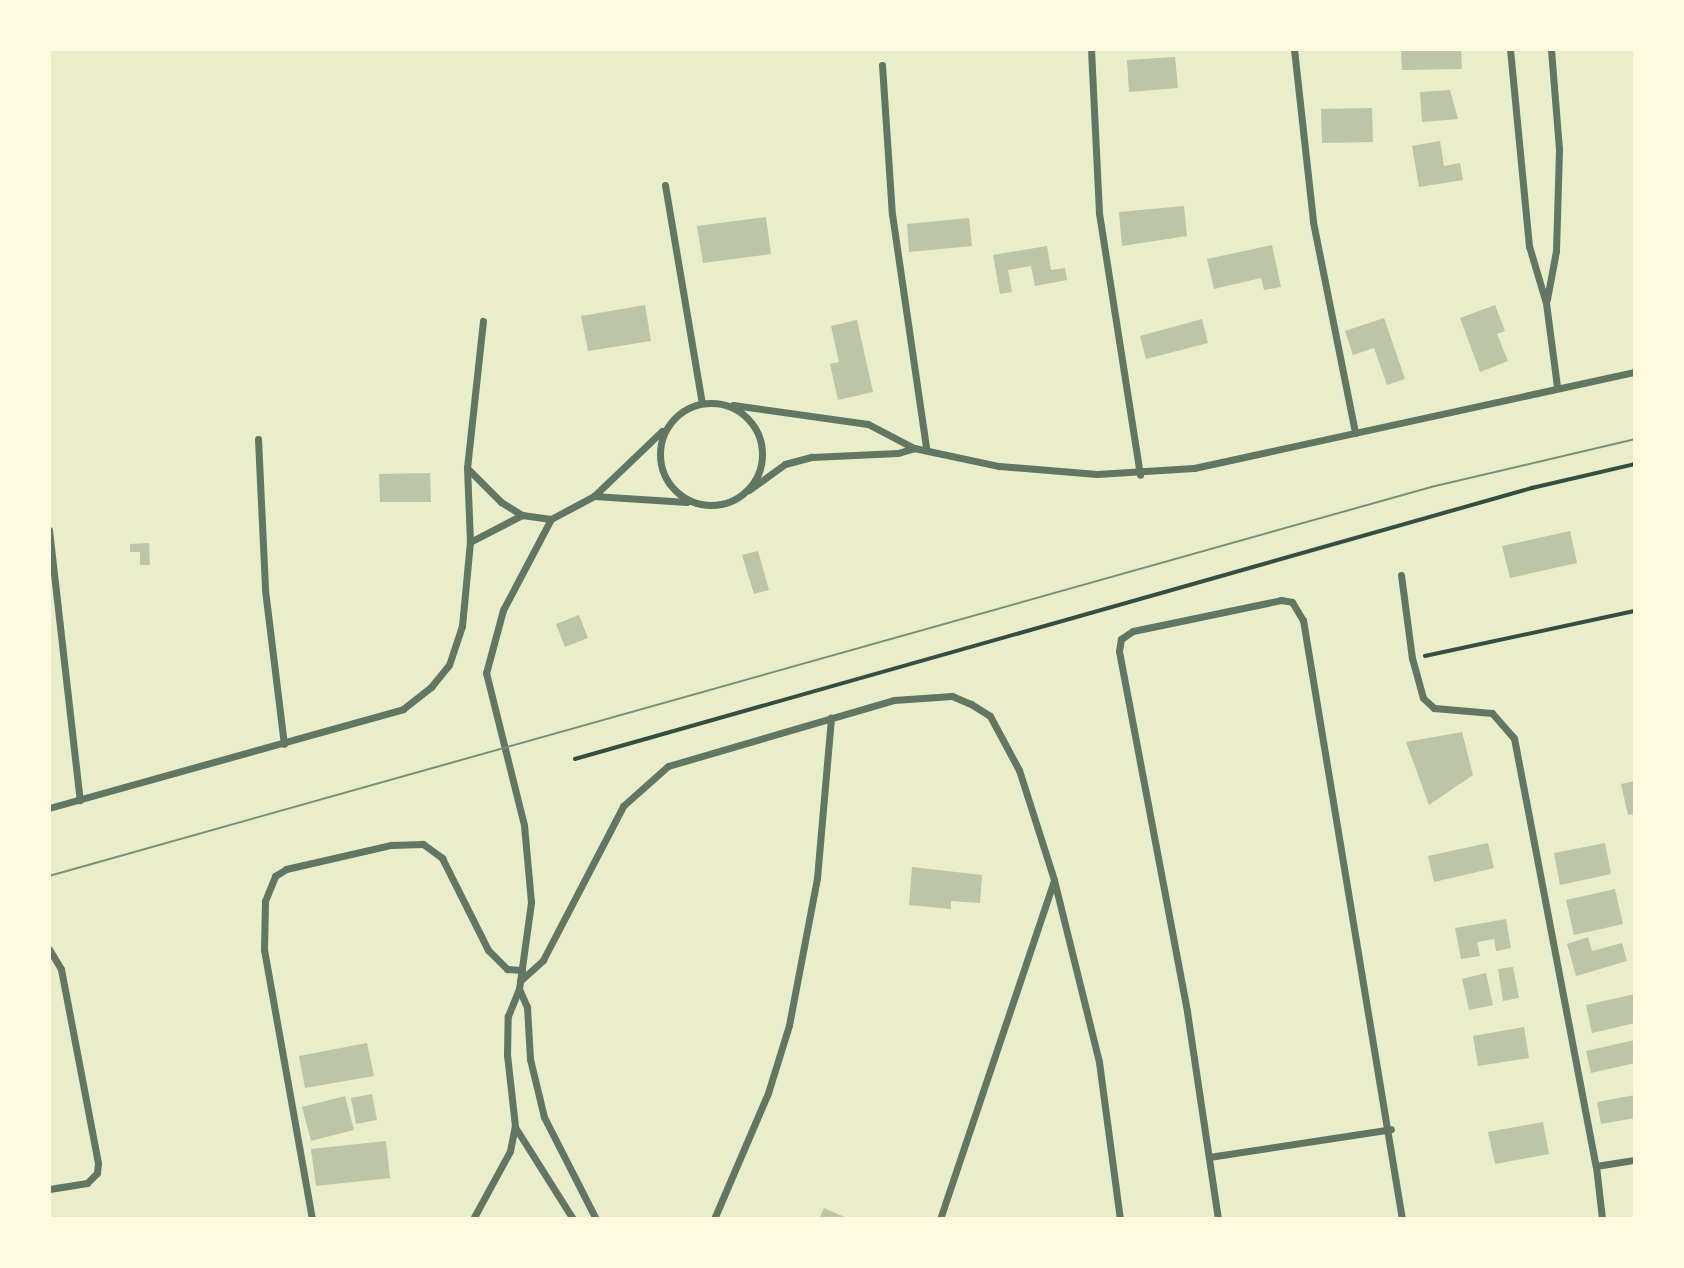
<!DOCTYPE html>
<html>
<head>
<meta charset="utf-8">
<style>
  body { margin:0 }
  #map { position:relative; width:1684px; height:1268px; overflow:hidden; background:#e9edc9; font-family:"Work Sans",sans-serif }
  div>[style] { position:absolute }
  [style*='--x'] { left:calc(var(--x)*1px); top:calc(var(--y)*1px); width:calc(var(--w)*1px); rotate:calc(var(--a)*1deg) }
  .building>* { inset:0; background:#bcc5a7 }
  .path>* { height:3.5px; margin:-1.75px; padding:0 1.75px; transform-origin:1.75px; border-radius:1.75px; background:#344e41 }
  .minor>* { height:7px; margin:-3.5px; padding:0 3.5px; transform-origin:3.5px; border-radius:3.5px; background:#617663 }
  .minor>.ring { margin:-3.5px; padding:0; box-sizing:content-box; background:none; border:7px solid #617663; border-radius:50% }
  .tram>* { height:2px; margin:-1px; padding:0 1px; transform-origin:1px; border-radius:1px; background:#7c8e77 }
  span { translate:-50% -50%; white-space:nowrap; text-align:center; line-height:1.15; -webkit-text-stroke:5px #fefae0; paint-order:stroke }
  .frame { position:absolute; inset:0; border:51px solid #fefae0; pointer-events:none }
</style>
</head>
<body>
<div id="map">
  <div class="building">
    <div style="clip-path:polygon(1401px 49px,1461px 49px,1462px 69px,1402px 70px)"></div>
    <div style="clip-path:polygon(1175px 57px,1178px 88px,1129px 92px,1127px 60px)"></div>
    <div style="clip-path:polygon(1450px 90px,1458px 119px,1422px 122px,1420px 92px)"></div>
    <div style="clip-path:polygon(1372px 108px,1373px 142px,1322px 143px,1321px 109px)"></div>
    <div style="clip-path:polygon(1440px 141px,1444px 166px,1460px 163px,1463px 180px,1419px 187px,1412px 146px)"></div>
    <div style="clip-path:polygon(1184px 206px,1187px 236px,1122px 246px,1119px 212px)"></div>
    <div style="clip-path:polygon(766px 217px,771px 254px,703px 263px,697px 226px)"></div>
    <div style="clip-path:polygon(969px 218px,972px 246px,909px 252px,907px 224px)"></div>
    <div style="clip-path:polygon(1272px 245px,1281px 287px,1264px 290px,1261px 278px,1214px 289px,1207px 259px)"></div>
    <div style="clip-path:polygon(1047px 246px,1051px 270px,1065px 268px,1067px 280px,1035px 286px,1031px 266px,1008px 270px,1012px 292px,1000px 294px,993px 255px)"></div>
    <div style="clip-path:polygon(645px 305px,651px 341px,588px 351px,581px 316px)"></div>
    <div style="clip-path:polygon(1495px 305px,1505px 331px,1497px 334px,1508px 361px,1480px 372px,1460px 318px)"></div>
    <div style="clip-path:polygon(1384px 318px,1405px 379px,1387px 385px,1374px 348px,1353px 355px,1345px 331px)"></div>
    <div style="clip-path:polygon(1202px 319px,1208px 343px,1146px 359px,1140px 336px)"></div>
    <div style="clip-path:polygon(857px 320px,873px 392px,838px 400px,830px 364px,839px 362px,831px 326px)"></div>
    <div style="clip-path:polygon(430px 473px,431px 502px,380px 502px,379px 474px)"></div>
    <div style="clip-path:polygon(1570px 531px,1577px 563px,1510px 578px,1502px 546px)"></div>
    <div style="clip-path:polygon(149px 543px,150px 565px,140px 565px,140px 552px,130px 552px,130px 544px)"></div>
    <div style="clip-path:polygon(758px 551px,769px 590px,754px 594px,742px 555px)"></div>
    <div style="clip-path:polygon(579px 615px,588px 638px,565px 647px,556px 624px)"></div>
    <div style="clip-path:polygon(1462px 732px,1473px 775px,1429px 805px,1406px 742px)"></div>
    <div style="clip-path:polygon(1635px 781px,1635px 814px,1628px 815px,1621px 784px)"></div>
    <div style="clip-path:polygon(1488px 843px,1494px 868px,1434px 882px,1428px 856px)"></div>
    <div style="clip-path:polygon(1605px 843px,1611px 874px,1560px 885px,1554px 853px)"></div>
    <div style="clip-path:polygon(912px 867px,982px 875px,980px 903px,951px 901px,951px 909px,909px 905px)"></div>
    <div style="clip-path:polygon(1615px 889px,1623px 924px,1574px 935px,1566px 900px)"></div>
    <div style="clip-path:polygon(1506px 919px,1511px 948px,1496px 951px,1494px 939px,1477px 942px,1480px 956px,1461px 959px,1455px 928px)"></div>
    <div style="clip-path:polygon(1588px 937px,1592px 951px,1622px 943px,1627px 961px,1576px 976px,1567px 944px)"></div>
    <div style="clip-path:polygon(1513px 967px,1519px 998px,1503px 1001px,1498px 969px)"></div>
    <div style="clip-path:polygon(1486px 973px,1493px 1005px,1469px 1010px,1462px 979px)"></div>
    <div style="clip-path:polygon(1635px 994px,1635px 1023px,1592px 1033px,1586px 1005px)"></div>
    <div style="clip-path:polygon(1524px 1027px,1529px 1058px,1478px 1066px,1473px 1036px)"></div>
    <div style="clip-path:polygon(1635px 1040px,1635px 1063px,1591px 1073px,1586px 1051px)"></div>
    <div style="clip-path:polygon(367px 1043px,374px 1076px,305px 1088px,299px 1056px)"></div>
    <div style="clip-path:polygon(372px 1094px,377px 1120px,356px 1124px,351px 1098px)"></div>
    <div style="clip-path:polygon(1635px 1095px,1635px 1118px,1601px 1124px,1597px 1102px)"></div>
    <div style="clip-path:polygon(345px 1096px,354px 1130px,311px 1141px,302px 1107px)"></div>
    <div style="clip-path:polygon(1543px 1122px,1549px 1154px,1495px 1164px,1488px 1132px)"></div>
    <div style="clip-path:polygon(386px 1141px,390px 1178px,316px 1186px,311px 1149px)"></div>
    <div style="clip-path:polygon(824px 1208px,849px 1219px,819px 1219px)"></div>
  </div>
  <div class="path">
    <div style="--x:1425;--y:656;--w:215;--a:-12.1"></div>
    <div style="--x:575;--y:759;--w:995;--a:-15.81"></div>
    <div style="--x:1532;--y:488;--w:106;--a:-13.1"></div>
  </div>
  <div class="minor">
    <div style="--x:1091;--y:49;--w:164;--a:87.2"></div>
    <div style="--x:1099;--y:213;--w:265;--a:81.1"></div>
    <div style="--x:1294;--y:49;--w:174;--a:83.7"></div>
    <div style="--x:1313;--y:222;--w:215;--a:78.7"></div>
    <div style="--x:1510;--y:49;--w:198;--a:84.5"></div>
    <div style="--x:1529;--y:246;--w:59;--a:73.4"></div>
    <div style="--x:1546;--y:303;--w:85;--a:82.5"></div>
    <div style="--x:882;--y:65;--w:149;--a:86.2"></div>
    <div style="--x:892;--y:214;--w:236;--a:81.7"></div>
    <div style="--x:665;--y:185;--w:221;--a:80.4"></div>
    <div style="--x:1547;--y:299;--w:49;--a:-79.4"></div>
    <div style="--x:1556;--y:251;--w:102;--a:-88.3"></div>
    <div style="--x:1559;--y:149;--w:100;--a:-94.6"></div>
    <div class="ring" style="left:660px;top:403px;width:95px;height:95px"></div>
    <div style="--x:733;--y:405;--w:136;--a:8"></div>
    <div style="--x:868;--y:424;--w:52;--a:27.6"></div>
    <div style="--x:258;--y:439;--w:151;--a:87.3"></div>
    <div style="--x:265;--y:590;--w:155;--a:83"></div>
    <div style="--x:467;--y:468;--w:48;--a:45"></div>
    <div style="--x:501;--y:502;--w:25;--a:32"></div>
    <div style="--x:522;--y:515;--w:29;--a:8"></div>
    <div style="--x:551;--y:519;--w:49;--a:-28.1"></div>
    <div style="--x:594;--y:496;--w:94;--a:-43.7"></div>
    <div style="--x:749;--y:490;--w:44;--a:-35.8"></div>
    <div style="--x:785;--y:464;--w:28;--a:-15"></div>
    <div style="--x:812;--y:457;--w:86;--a:-2.7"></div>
    <div style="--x:898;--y:453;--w:17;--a:-17"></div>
    <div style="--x:914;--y:448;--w:87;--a:12"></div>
    <div style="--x:999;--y:466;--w:98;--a:4.7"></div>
    <div style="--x:1097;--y:474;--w:97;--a:-3.5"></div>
    <div style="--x:1194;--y:468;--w:451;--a:-12.3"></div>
    <div style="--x:594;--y:496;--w:93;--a:3.7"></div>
    <div style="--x:49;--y:530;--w:272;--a:83.5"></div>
    <div style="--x:470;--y:542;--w:59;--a:-27.4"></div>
    <div style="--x:1401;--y:575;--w:84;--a:82.5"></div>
    <div style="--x:1412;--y:658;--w:41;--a:74.6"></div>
    <div style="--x:1423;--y:698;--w:15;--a:42"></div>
    <div style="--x:1434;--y:708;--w:58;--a:4.9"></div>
    <div style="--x:1492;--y:713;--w:33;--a:49"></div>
    <div style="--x:1514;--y:738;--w:436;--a:79.2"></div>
    <div style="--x:1596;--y:1166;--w:53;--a:83.5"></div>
    <div style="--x:49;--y:808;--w:368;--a:-15.6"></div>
    <div style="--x:403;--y:709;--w:36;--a:-38"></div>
    <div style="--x:431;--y:687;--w:28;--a:-51"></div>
    <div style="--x:449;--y:665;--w:41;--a:-71.6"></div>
    <div style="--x:462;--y:626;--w:84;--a:-84.6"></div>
    <div style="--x:470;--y:542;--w:74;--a:-92.3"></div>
    <div style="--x:467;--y:468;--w:148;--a:-83.8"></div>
    <div style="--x:49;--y:949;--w:23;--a:59"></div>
    <div style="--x:61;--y:969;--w:197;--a:79.2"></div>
    <div style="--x:98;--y:1163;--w:10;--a:96"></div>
    <div style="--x:97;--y:1173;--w:14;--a:135"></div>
    <div style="--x:87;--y:1183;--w:38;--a:171"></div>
    <div style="--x:520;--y:981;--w:31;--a:-42"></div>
    <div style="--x:543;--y:960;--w:174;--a:-62.5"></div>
    <div style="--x:623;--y:806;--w:60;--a:-41.6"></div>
    <div style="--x:668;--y:766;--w:235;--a:-16.3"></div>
    <div style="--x:894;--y:700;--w:58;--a:-3.9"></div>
    <div style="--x:952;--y:696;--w:21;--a:23"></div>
    <div style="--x:971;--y:704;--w:22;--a:32"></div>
    <div style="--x:990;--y:716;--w:61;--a:61.8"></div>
    <div style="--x:1019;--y:770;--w:115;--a:72.3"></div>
    <div style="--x:1054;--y:880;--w:187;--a:76.1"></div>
    <div style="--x:1099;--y:1062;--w:158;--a:82.4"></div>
    <div style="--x:519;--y:989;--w:20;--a:66"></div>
    <div style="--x:527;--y:1007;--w:52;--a:86.7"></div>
    <div style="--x:530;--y:1059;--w:60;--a:76.4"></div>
    <div style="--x:544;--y:1117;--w:114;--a:63"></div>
    <div style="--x:515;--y:1127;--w:109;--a:57.8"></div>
    <div style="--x:1209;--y:1157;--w:184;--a:-8.7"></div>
    <div style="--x:1596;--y:1166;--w:39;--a:-9"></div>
    <div style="--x:312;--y:1219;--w:273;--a:-100.1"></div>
    <div style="--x:264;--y:950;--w:49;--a:-88.8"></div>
    <div style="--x:265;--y:901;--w:27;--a:-68"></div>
    <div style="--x:275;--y:876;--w:13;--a:-32"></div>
    <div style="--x:286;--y:869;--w:108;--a:-12.9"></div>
    <div style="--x:391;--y:845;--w:32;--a:-2"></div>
    <div style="--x:423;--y:844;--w:24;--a:36"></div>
    <div style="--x:442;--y:858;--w:103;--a:63.4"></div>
    <div style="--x:488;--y:950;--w:27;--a:45"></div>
    <div style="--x:507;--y:969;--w:15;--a:4"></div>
    <div style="--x:473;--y:1219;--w:77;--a:-61.4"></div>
    <div style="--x:510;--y:1151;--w:25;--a:-79"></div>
    <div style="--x:515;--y:1126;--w:71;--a:-96.4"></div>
    <div style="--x:507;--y:1055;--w:39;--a:-89"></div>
    <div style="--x:508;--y:1016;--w:29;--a:-68"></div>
    <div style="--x:519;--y:989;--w:88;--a:-82.1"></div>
    <div style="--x:531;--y:902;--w:77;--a:-95.2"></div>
    <div style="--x:524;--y:825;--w:157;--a:-104"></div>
    <div style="--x:486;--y:673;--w:65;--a:-74.9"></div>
    <div style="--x:503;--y:610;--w:103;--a:-62.2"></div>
    <div style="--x:714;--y:1219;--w:137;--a:-66.8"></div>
    <div style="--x:768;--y:1093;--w:71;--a:-72.8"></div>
    <div style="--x:789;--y:1025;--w:150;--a:-79.2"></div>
    <div style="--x:817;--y:878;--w:161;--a:-85"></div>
    <div style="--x:940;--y:1219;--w:357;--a:-71.4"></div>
    <div style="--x:1218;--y:1219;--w:210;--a:-98.5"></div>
    <div style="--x:1187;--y:1011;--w:366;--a:-100.7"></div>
    <div style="--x:1119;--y:651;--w:12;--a:-81"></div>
    <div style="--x:1121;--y:639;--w:14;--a:-34"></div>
    <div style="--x:1133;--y:631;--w:151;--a:-11.8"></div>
    <div style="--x:1281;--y:600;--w:11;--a:10"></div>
    <div style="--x:1292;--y:602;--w:21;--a:59"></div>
    <div style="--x:1303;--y:620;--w:607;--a:80.62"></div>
  </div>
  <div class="tram">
    <div style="--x:49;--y:876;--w:1436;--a:-15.72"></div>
    <div style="--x:1431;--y:487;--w:210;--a:-13.2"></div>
  </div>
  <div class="frame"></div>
</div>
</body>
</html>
